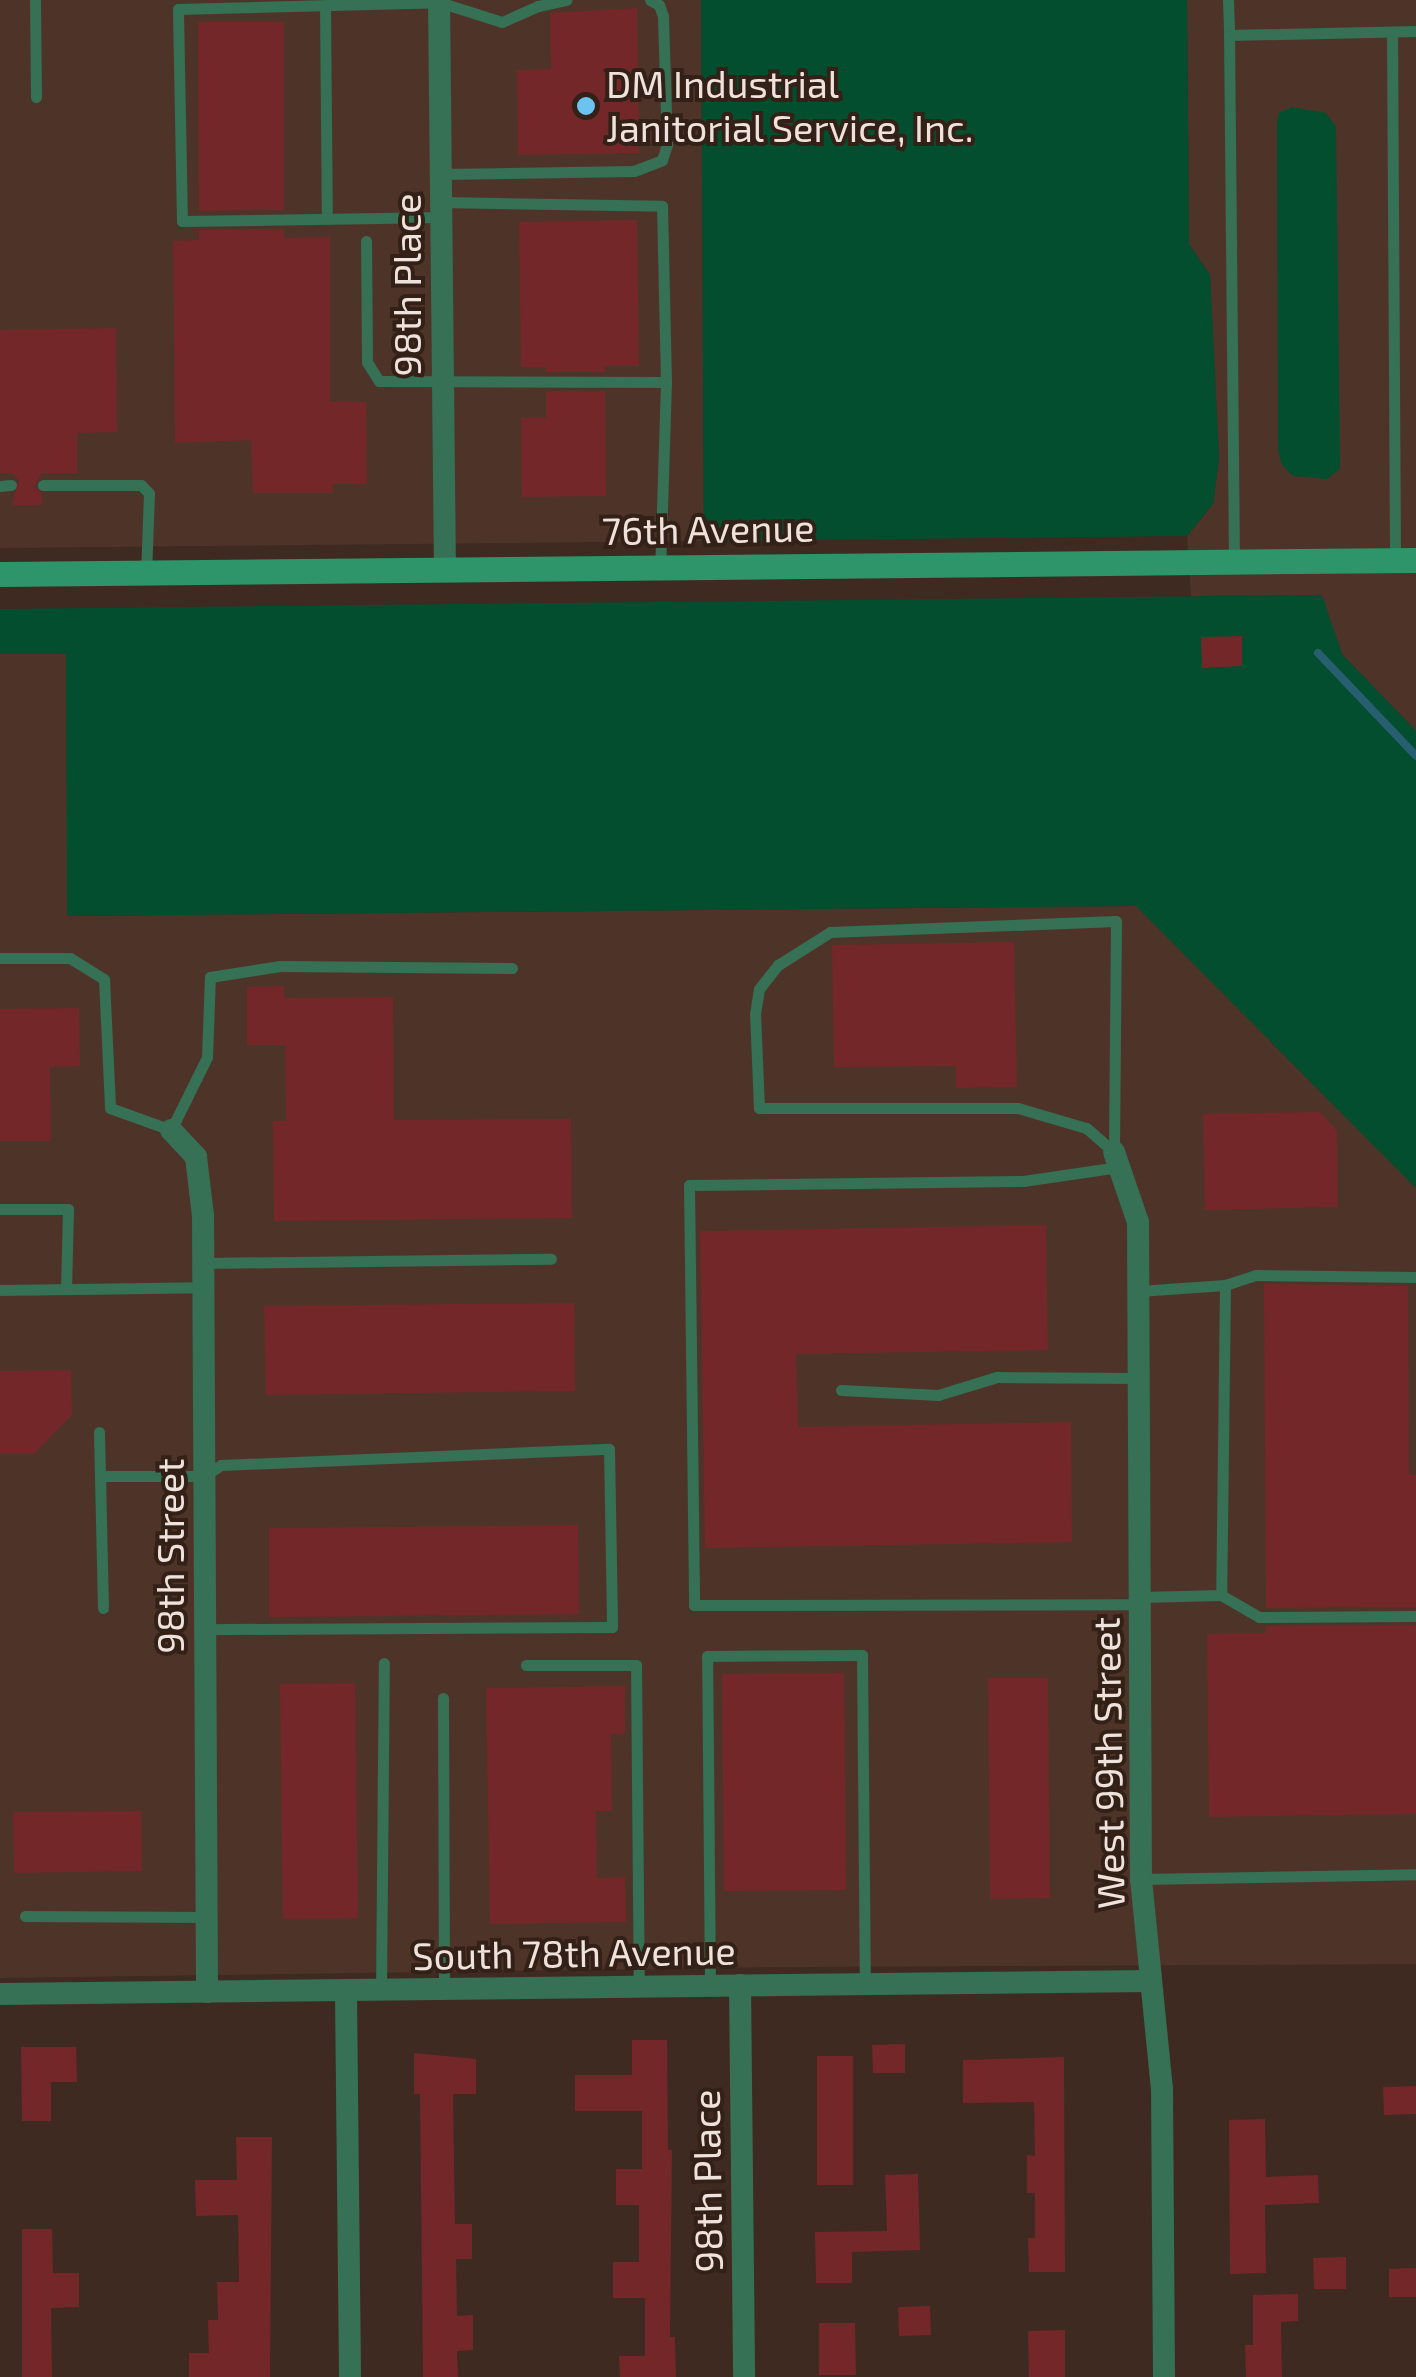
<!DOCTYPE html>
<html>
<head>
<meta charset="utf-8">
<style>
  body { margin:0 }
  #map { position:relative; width:1416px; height:2377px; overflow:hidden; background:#3e2a21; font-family:"Exo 2",sans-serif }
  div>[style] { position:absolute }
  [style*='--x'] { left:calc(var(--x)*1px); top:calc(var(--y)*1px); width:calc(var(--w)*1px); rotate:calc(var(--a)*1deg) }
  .built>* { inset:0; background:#4e3428 }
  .green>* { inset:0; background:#034e2f }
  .stream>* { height:8px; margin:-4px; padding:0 4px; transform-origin:4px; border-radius:4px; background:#275e70 }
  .building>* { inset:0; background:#732729 }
  .lane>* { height:11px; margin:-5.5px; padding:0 5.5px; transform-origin:5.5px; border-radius:5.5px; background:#367055 }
  .street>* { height:22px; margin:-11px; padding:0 11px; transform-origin:11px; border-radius:11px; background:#367055 }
  .secondary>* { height:25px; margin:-12.5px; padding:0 12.5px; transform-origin:12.5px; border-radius:12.5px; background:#2e9469 }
  .dots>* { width:28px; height:28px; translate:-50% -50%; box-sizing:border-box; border:5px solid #332017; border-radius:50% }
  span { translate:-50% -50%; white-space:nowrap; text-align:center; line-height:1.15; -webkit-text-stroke:8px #332017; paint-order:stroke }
  .poi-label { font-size:38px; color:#efe1db }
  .left { translate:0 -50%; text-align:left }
  .street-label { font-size:38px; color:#efe1db }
</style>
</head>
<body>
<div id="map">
  <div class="built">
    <div style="clip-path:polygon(0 0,701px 0,704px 541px,0 548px)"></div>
    <div style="clip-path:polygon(1187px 0,1416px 0,1416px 731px,1342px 654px,1321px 595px,1191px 596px,1187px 536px,1213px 504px,1219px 458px,1210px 275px,1189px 244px)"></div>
    <div style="clip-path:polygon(66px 653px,68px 916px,1137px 906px,1416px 1188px,1416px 1964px,786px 1967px,0 1978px,0 654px)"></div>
  </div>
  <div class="green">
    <div style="clip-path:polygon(701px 0,1187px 0,1189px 244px,1210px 275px,1219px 458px,1213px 504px,1187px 536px,704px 541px)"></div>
    <div style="clip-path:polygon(1292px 107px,1326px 113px,1336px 127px,1340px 469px,1327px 479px,1293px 476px,1282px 465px,1278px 449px,1277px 122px,1279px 113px)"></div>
    <div style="clip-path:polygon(1322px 595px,1342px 654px,1416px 731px,1416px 1188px,1136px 906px,67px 916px,66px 654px,0 654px,0 609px)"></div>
  </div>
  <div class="stream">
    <div style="--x:1318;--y:653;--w:142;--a:46.4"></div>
  </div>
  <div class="building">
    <div style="clip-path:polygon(637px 8px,639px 153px,518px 155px,517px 70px,551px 69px,550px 13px)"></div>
    <div style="clip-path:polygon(198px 22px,284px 22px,284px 210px,199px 211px)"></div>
    <div style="clip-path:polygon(637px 220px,639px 366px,605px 366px,605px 372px,546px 372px,546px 367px,521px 367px,519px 222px)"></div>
    <div style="clip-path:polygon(284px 229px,284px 238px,330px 237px,330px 402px,366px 402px,367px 484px,332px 484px,333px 493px,253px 493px,251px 440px,175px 443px,173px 241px,199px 240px,199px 230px)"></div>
    <div style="clip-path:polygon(116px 328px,117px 432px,77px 433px,77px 473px,42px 473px,34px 486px,42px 494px,42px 505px,12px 505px,19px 480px,12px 473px,0 473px,0 330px)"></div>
    <div style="clip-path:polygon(546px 391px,605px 391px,606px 496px,522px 497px,521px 418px,546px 418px)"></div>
    <div style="clip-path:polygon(1242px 636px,1242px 666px,1202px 668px,1201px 637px)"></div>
    <div style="clip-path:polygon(1014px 942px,1017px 1087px,956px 1088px,956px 1066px,834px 1067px,832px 945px)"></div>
    <div style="clip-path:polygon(284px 986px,284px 998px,393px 997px,394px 1120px,571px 1119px,572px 1218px,274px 1221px,273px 1121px,286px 1121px,285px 1045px,247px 1045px,247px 987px)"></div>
    <div style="clip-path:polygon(79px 1008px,80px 1066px,50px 1067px,51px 1141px,0 1141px,0 1009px)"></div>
    <div style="clip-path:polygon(1320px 1112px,1337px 1131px,1338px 1207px,1205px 1210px,1203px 1114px)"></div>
    <div style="clip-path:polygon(1046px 1225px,1048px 1350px,796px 1354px,798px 1427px,1071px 1422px,1072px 1542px,705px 1548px,700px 1231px)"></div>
    <div style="clip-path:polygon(1264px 1284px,1408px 1286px,1409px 1475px,1416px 1475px,1416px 1607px,1266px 1608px)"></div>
    <div style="clip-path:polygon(574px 1303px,575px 1391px,266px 1395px,264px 1306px)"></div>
    <div style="clip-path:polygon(71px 1370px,72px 1415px,34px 1454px,0 1454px,0 1371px)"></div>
    <div style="clip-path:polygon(578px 1525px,579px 1614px,269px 1617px,269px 1528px)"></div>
    <div style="clip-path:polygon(1416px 1625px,1416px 1814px,1209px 1817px,1207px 1634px,1266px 1633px,1266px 1626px)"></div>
    <div style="clip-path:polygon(844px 1673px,846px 1890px,724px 1891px,722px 1674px)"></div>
    <div style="clip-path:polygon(988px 1678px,1048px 1678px,1050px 1898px,990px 1899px)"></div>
    <div style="clip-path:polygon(355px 1683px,358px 1918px,283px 1919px,280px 1684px)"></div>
    <div style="clip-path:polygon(625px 1686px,625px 1734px,611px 1734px,612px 1811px,596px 1811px,597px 1878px,625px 1877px,626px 1922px,490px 1924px,486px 1688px)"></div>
    <div style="clip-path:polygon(141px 1811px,142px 1871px,14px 1873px,13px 1812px)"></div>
    <div style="clip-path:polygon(632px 2040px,667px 2040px,668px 2150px,672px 2150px,670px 2337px,675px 2337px,676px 2377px,620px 2377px,619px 2356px,645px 2356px,645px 2298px,613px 2298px,613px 2262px,639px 2262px,639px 2205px,616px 2205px,616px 2169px,642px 2169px,642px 2111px,575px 2111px,575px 2075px,632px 2075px)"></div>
    <div style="clip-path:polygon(905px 2044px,905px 2073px,873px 2073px,872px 2045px)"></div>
    <div style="clip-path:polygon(21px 2047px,76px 2047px,77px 2082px,51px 2082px,51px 2121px,22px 2121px)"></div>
    <div style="clip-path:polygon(414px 2053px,476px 2059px,476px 2094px,453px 2094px,455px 2224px,472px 2224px,472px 2259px,456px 2259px,457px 2316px,473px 2315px,473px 2350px,457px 2351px,458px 2377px,423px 2377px,420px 2094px,414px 2094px)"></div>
    <div style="clip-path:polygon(817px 2056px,853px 2056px,853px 2185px,817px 2185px)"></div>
    <div style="clip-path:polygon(1064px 2057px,1065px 2272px,1029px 2272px,1028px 2238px,1035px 2238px,1035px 2193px,1027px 2193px,1027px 2155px,1035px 2156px,1034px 2102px,963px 2103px,963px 2060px)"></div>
    <div style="clip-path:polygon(1416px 2086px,1416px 2114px,1384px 2115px,1383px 2087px)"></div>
    <div style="clip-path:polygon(1265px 2119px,1266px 2177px,1318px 2175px,1319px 2203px,1265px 2205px,1266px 2273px,1230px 2274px,1229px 2120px)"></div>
    <div style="clip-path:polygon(236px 2137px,272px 2137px,270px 2377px,189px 2377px,189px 2353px,209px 2353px,208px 2320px,218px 2320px,217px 2282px,239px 2282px,238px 2215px,196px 2216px,195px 2180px,237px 2180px)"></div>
    <div style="clip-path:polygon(918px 2174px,920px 2250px,852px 2252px,852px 2283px,816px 2283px,815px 2232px,887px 2231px,885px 2175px)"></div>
    <div style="clip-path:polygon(22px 2229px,52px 2229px,53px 2273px,79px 2273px,79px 2307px,51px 2308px,52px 2377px,22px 2377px)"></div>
    <div style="clip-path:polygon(1346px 2257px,1346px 2289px,1314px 2289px,1313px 2258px)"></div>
    <div style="clip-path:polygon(1416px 2268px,1416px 2297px,1389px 2297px,1389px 2269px)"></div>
    <div style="clip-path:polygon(1298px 2294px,1298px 2321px,1281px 2322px,1282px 2377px,1246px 2377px,1245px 2345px,1253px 2345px,1253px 2295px)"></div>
    <div style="clip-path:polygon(930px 2306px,931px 2335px,899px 2336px,898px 2307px)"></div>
    <div style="clip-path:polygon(819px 2323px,855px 2323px,856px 2375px,819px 2375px)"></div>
    <div style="clip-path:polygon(1065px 2330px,1065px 2377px,1029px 2377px,1028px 2331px)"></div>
  </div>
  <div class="lane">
    <div style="--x:35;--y:0;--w:97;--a:89.4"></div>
    <div style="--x:1228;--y:0;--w:35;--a:88"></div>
    <div style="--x:325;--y:5;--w:214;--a:89.5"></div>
    <div style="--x:1392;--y:32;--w:528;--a:89.67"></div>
    <div style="--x:441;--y:174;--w:193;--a:-0.9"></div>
    <div style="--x:634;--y:171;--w:30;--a:-21"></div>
    <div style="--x:662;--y:160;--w:16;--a:-72"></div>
    <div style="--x:667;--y:145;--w:129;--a:-91.8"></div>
    <div style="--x:663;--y:16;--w:12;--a:-110"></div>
    <div style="--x:659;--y:5;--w:10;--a:-151"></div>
    <div style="--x:441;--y:202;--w:221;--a:1"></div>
    <div style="--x:662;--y:206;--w:176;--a:88.7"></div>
    <div style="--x:666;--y:382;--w:186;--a:91.8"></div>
    <div style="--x:441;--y:217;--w:259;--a:179.1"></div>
    <div style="--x:182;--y:221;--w:212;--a:-91.1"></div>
    <div style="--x:178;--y:9;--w:261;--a:-1.5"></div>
    <div style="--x:439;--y:2;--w:66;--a:17.6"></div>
    <div style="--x:502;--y:22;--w:39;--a:-24"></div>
    <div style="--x:538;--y:6;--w:29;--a:-12"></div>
    <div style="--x:366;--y:241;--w:121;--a:89.5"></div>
    <div style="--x:367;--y:362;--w:22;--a:58"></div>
    <div style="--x:379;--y:381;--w:287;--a:0.2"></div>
    <div style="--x:43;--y:485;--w:98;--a:0"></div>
    <div style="--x:141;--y:485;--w:11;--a:45"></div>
    <div style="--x:149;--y:493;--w:80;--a:92.1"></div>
    <div style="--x:0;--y:486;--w:11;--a:-5"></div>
    <div style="--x:1234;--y:561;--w:526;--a:-90.54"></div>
    <div style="--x:1229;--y:35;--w:187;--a:-1.2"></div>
    <div style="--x:1116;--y:921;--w:231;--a:90.5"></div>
    <div style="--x:1114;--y:1152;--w:37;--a:-139"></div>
    <div style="--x:1086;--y:1128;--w:71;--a:-163.6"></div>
    <div style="--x:1018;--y:1108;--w:259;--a:180"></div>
    <div style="--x:759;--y:1108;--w:94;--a:-92.4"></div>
    <div style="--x:755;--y:1014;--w:25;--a:-81"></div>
    <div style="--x:759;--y:989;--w:31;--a:-52"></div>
    <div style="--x:778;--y:965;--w:62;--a:-32.4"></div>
    <div style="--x:830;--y:932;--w:286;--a:-2.2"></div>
    <div style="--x:0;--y:958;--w:70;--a:0"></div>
    <div style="--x:70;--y:958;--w:40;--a:32"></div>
    <div style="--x:104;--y:979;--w:129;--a:87.3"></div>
    <div style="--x:110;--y:1108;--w:65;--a:19.8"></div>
    <div style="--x:171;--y:1130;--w:81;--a:-63.7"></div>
    <div style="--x:207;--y:1057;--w:80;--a:-87.9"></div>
    <div style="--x:210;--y:977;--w:71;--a:-8.9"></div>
    <div style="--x:280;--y:966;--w:232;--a:0.5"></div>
    <div style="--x:1119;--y:1167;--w:97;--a:171.7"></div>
    <div style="--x:1023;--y:1181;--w:334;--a:179.3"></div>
    <div style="--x:689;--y:1185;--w:420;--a:89.3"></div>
    <div style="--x:694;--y:1605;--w:446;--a:-0.1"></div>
    <div style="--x:0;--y:1209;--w:68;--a:0"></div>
    <div style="--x:68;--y:1209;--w:80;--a:91.4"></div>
    <div style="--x:203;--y:1263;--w:348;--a:-0.7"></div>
    <div style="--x:1225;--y:1285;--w:32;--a:-18"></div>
    <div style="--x:1255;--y:1275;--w:161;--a:0.7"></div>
    <div style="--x:0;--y:1290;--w:203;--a:-0.8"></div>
    <div style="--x:1139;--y:1291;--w:86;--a:-4"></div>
    <div style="--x:1225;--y:1285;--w:310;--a:90.7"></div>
    <div style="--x:1221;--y:1595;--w:81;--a:178.6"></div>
    <div style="--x:841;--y:1390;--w:97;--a:3"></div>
    <div style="--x:938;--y:1395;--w:62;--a:-17"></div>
    <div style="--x:997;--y:1377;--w:142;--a:0.4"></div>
    <div style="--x:99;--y:1432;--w:176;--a:88.7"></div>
    <div style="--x:100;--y:1476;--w:104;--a:0"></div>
    <div style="--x:204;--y:1476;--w:20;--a:-33"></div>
    <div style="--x:221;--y:1465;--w:388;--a:-2.4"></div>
    <div style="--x:609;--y:1449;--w:178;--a:89"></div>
    <div style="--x:612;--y:1627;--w:407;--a:179.7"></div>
    <div style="--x:1221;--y:1595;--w:44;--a:30.1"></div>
    <div style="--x:1259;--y:1617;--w:157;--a:-0.4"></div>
    <div style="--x:526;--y:1665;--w:110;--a:0"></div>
    <div style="--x:636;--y:1665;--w:321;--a:89.5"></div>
    <div style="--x:443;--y:1698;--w:291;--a:89.8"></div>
    <div style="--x:1141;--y:1879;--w:275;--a:-1"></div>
    <div style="--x:25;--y:1916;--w:182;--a:0.3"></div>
    <div style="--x:710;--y:1985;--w:329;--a:-90.5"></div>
    <div style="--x:707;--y:1656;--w:155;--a:-0.4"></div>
    <div style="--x:862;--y:1655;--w:328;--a:89.5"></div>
    <div style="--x:381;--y:1992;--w:329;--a:-89.5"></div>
  </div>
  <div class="street">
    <div style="--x:439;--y:0;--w:570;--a:89.4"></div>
    <div style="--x:171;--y:1130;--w:37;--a:47"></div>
    <div style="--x:196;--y:1157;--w:59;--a:83.2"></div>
    <div style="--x:203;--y:1216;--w:776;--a:89.7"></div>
    <div style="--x:1114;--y:1152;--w:74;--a:71.1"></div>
    <div style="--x:1138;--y:1222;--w:657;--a:89.74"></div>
    <div style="--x:1141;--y:1879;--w:210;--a:84.3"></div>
    <div style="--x:1162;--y:2088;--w:289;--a:89.6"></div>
    <div style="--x:740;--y:1985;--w:392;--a:89.4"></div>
    <div style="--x:346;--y:1993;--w:384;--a:89.4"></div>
    <div style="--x:0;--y:1994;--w:1150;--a:-0.65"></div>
  </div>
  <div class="secondary">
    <div style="--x:0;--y:574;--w:1416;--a:-0.57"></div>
  </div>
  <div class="dots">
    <div style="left:586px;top:106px;background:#6cc3f2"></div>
  </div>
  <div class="poi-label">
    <span class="left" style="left:606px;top:106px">DM Industrial<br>Janitorial Service, Inc.</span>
  </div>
  <div class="street-label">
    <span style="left:407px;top:285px;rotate:-90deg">98th Place</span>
    <span style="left:708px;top:529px;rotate:-1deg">76th Avenue</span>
    <span style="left:170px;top:1556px;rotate:-90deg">98th Street</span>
    <span style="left:1108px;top:1763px;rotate:-91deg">West 99th Street</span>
    <span style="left:574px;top:1953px;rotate:-1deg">South 78th Avenue</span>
    <span style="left:707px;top:2181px;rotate:-91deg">98th Place</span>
  </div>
</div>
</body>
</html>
